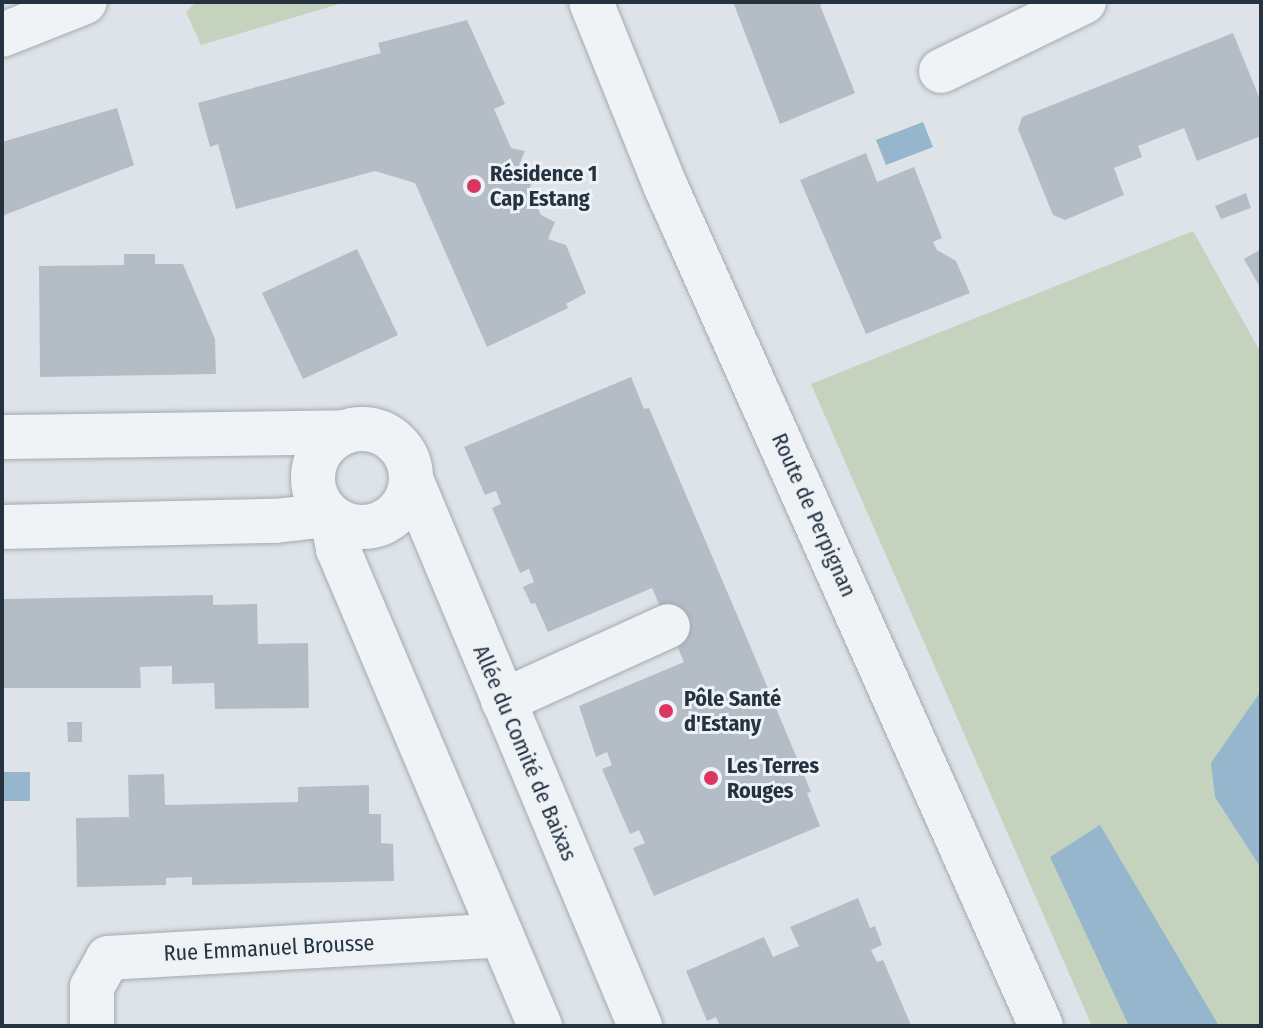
<!DOCTYPE html>
<html>
<head>
<meta charset="utf-8">
<style>
  body { margin:0 }
  #map { position:relative; width:1263px; height:1028px; overflow:hidden; background:#dde3e8; font-family:"Fira Sans Condensed",sans-serif }
  div>[style] { position:absolute }
  [style*='--x'] { left:calc(var(--x)*1px); top:calc(var(--y)*1px); width:calc(var(--w)*1px); rotate:calc(var(--a)*1deg) }
  .green>* { inset:0; background:#c5d3be }
  .water>* { inset:0; background:#95b6cc }
  .building>* { inset:0; background:#b4bdc6 }
  .roads { filter:drop-shadow(0 0 2px #a2aab2) drop-shadow(0 0 2px #a2aab2) }
  .minor>* { height:44px; margin:-22px; padding:0 22px; transform-origin:22px; border-radius:22px; background:#f0f3f6 }
  .minor>.ring { margin:-22px; padding:0; box-sizing:content-box; background:none; border:44px solid #f0f3f6; border-radius:50% }
  .dots>* { width:22px; height:22px; translate:-50% -50%; box-sizing:border-box; border:4px solid #edf2f6; border-radius:50% }
  span { translate:-50% -50%; white-space:nowrap; text-align:center; line-height:1.15; -webkit-text-stroke:6px #edf2f6; paint-order:stroke }
  .poi-label { font-size:22px; color:#253240; font-weight:700 }
  .left { translate:0 -50%; text-align:left }
  .street-label { font-size:22px; color:#253240 }
  .frame { position:absolute; inset:0; border:4px solid #253240; pointer-events:none }
</style>
</head>
<body>
<div id="map">
  <div class="green">
    <div style="clip-path:polygon(196px 2px,346px 2px,201px 45px,186px 12px)"></div>
    <div style="clip-path:polygon(1193px 231px,1261px 353px,1261px 1026px,1092px 1026px,811px 384px)"></div>
  </div>
  <div class="water">
    <div style="clip-path:polygon(923px 122px,933px 147px,886px 165px,876px 140px)"></div>
    <div style="clip-path:polygon(1261px 691px,1261px 868px,1215px 797px,1211px 763px)"></div>
    <div style="clip-path:polygon(2px 772px,30px 772px,30px 801px,2px 801px)"></div>
    <div style="clip-path:polygon(1100px 825px,1219px 1026px,1129px 1026px,1050px 857px)"></div>
  </div>
  <div class="building">
    <div style="clip-path:polygon(733px 2px,826px 2px,820px 5px,855px 93px,780px 124px)"></div>
    <div style="clip-path:polygon(467px 20px,505px 104px,494px 109px,511px 148px,525px 151px,518px 168px,535px 175px,529px 190px,541px 215px,555px 222px,548px 239px,566px 245px,586px 293px,566px 304px,568px 308px,487px 347px,415px 183px,375px 171px,236px 209px,218px 144px,210px 147px,198px 103px,381px 53px,378px 43px)"></div>
    <div style="clip-path:polygon(1233px 33px,1261px 102px,1261px 136px,1197px 161px,1184px 128px,1138px 146px,1142px 157px,1114px 168px,1124px 195px,1065px 220px,1053px 215px,1018px 129px,1022px 117px)"></div>
    <div style="clip-path:polygon(117px 108px,134px 165px,2px 216px,2px 142px)"></div>
    <div style="clip-path:polygon(866px 153px,877px 182px,914px 167px,942px 238px,933px 242px,937px 250px,956px 261px,970px 293px,866px 334px,800px 180px)"></div>
    <div style="clip-path:polygon(1246px 193px,1251px 208px,1221px 219px,1215px 206px)"></div>
    <div style="clip-path:polygon(357px 249px,398px 335px,303px 379px,262px 293px)"></div>
    <div style="clip-path:polygon(1261px 249px,1261px 289px,1244px 259px)"></div>
    <div style="clip-path:polygon(124px 254px,155px 254px,155px 264px,183px 264px,215px 339px,216px 374px,40px 377px,39px 266px,124px 265px)"></div>
    <div style="clip-path:polygon(631px 377px,644px 409px,649px 408px,746px 636px,811px 792px,807px 793px,820px 826px,654px 896px,633px 848px,645px 843px,639px 830px,630px 834px,602px 769px,612px 765px,607px 752px,596px 757px,579px 706px,684px 662px,652px 588px,548px 632px,535px 603px,531px 604px,523px 587px,534px 582px,529px 569px,520px 573px,492px 508px,501px 504px,496px 491px,485px 495px,464px 447px)"></div>
    <div style="clip-path:polygon(213px 595px,213px 605px,257px 604px,258px 644px,308px 643px,309px 708px,215px 709px,214px 683px,172px 684px,172px 666px,140px 667px,141px 688px,2px 688px,2px 599px)"></div>
    <div style="clip-path:polygon(67px 722px,82px 722px,82px 742px,68px 742px)"></div>
    <div style="clip-path:polygon(164px 774px,165px 805px,298px 802px,298px 787px,369px 785px,369px 814px,381px 814px,381px 843px,393px 844px,394px 881px,192px 885px,192px 877px,166px 878px,166px 885px,77px 887px,76px 818px,129px 817px,128px 775px)"></div>
    <div style="clip-path:polygon(858px 898px,870px 928px,875px 926px,882px 945px,871px 950px,877px 962px,883px 960px,911px 1025px,720px 1026px,716px 1017px,707px 1021px,686px 971px,764px 937px,773px 957px,799px 946px,790px 927px)"></div>
  </div>
  <div class="roads">
    <div class="minor">
      <div style="--x:591;--y:2;--w:197;--a:68"></div>
      <div style="--x:665;--y:185;--w:921;--a:65.91"></div>
      <div style="--x:2;--y:35;--w:89;--a:-21.7"></div>
      <div style="--x:941;--y:71;--w:159;--a:-25.8"></div>
      <div class="ring" style="left:313px;top:429px;width:54px;height:54px"></div>
      <div style="--x:2;--y:437;--w:343;--a:-0.8"></div>
      <div style="--x:411;--y:479;--w:593;--a:67.28"></div>
      <div style="--x:332;--y:518;--w:32;--a:79"></div>
      <div style="--x:338;--y:549;--w:518;--a:67.05"></div>
      <div style="--x:2;--y:527;--w:273;--a:-1.3"></div>
      <div style="--x:275;--y:521;--w:53;--a:-6.5"></div>
      <div style="--x:503;--y:701;--w:181;--a:-24.4"></div>
      <div style="--x:92;--y:1026;--w:39;--a:-90"></div>
      <div style="--x:92;--y:987;--w:33;--a:-61"></div>
      <div style="--x:108;--y:958;--w:394;--a:-3.3"></div>
    </div>
  </div>
  <div class="dots">
    <div style="left:474px;top:186px;background:#da3661"></div>
    <div style="left:666px;top:711px;background:#da3661"></div>
    <div style="left:711px;top:778px;background:#da3661"></div>
  </div>
  <div class="poi-label">
    <span class="left" style="left:490px;top:186px">Résidence 1<br>Cap Estang</span>
    <span class="left" style="left:684px;top:711px">Pôle Santé<br>d'Estany</span>
    <span class="left" style="left:727px;top:778px">Les Terres<br>Rouges</span>
  </div>
  <div class="street-label">
    <span style="left:814px;top:515px;rotate:66deg">Route de Perpignan</span>
    <span style="left:525px;top:753px;rotate:67deg">Allée du Comité de Baixas</span>
    <span style="left:269px;top:948px;rotate:-3deg">Rue Emmanuel Brousse</span>
  </div>
  <div class="frame"></div>
</div>
</body>
</html>
